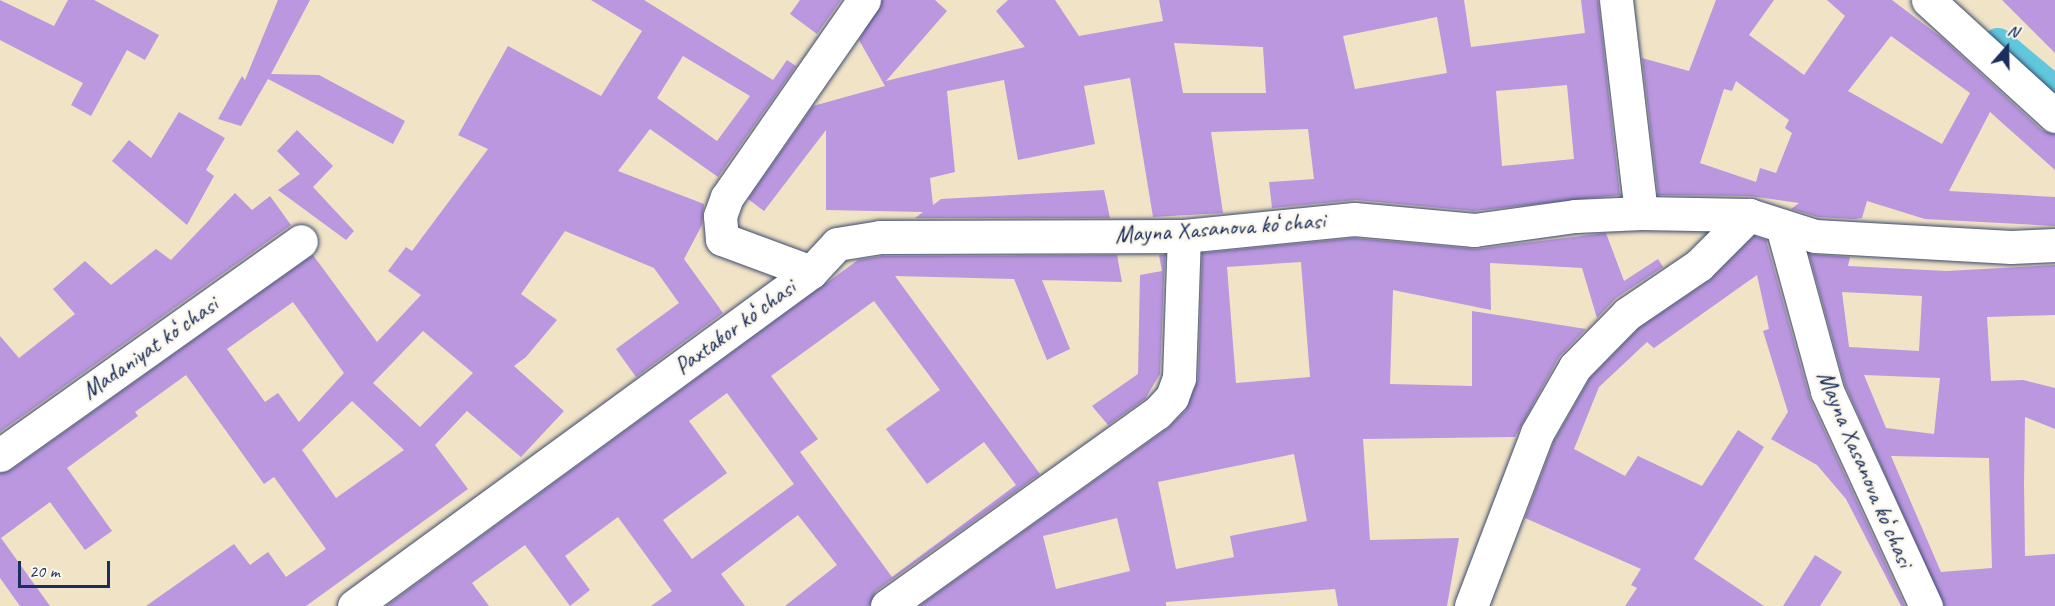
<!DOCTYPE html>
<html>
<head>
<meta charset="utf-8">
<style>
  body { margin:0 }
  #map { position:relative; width:2055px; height:606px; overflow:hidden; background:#f1e3c6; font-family:Caveat,sans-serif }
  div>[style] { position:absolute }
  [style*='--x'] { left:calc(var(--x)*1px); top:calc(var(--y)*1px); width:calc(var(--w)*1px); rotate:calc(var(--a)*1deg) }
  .canal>* { height:32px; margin:-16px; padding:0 16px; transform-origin:16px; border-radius:16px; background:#60c7dd }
  .building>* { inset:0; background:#bb97df }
  .roads { filter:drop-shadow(0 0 2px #3b4a6e) drop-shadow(0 0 2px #3b4a6e) }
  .minor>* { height:33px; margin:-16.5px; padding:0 16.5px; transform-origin:16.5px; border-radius:16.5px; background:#fff }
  span { translate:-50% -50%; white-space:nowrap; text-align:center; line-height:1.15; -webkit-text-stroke:5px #fbf7ec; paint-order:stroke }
  .street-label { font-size:24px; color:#1b2f5e }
  .north { position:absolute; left:1977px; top:18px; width:60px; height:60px; -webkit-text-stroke:4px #fbf7ec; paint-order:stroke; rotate:20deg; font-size:16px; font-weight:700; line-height:24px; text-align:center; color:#1b2f5e }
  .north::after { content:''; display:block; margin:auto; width:21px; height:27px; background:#1b2f5e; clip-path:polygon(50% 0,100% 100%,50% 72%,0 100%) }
  .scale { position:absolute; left:18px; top:561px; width:92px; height:27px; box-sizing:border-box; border:3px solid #1b2f5e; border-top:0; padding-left:8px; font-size:18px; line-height:21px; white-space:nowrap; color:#1b2f5e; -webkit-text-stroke:4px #fbf7ec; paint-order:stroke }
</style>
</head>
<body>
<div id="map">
  <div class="canal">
    <div style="--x:1998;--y:44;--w:75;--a:40.1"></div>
  </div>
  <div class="building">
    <div style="clip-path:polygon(0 0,54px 26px,68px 0,94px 0,159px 35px,145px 60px,127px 50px,91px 116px,71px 105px,83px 83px,0 40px)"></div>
    <div style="clip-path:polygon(278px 0,310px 0,271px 74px,319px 75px,405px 121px,393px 144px,268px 79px,241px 126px,218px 119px,242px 76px,245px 80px)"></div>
    <div style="clip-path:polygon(evenodd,591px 0,644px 0,773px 80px,787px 60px,796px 66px,718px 177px,650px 129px,618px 171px,704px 204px,702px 225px,684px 259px,723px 313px,636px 377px,616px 349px,679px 303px,654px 268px,565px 231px,521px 294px,557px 320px,526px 357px,514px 366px,564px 411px,521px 457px,467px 411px,435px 445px,468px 489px,306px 606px,146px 606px,234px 544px,250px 565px,268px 552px,286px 577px,326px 549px,274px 477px,264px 484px,186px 375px,135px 412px,138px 416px,67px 468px,112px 531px,85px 550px,50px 502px,1px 538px,50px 606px,20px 606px,0 578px,0 473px,11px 470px,313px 255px,377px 342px,421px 295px,388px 271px,406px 247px,412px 251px,488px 149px,458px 135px,508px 46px,601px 96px,642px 31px,591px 0,683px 56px,750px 96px,717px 141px,657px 98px,683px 56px,591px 0,293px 302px,344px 373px,299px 422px,278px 393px,265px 402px,227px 349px,293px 302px,591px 0,423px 331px,473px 373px,420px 427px,373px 383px,423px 331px,591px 0,352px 401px,404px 450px,336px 498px,302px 450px,352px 401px)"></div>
    <div style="clip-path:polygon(800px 0,841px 0,817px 34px,790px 14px)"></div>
    <div style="clip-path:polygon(evenodd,882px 0,935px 0,947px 11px,886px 81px,1025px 47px,996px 11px,1008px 0,1055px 0,1079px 36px,1163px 21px,1159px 0,1464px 0,1471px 47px,1585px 33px,1581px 0,1598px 0,1620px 195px,1474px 211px,1356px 200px,1272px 208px,1269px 182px,1314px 179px,1308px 129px,1211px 132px,1223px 213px,1153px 217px,1130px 78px,1084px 86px,1095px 144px,1018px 160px,1004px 80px,947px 91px,955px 172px,930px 178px,933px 205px,941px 199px,1104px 190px,1110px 218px,915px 218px,923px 212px,826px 210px,826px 130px,764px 211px,748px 199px,813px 106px,885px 86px,859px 40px,882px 0,1437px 17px,1447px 73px,1355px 89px,1343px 36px,1437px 17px,882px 0,1174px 43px,1263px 47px,1266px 93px,1183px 93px,1174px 43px,882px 0,1567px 85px,1574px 159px,1502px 166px,1496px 91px,1567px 85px)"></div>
    <div style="clip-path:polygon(evenodd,1716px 0,1774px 0,1749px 35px,1804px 75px,1845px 16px,1827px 0,1892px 0,1942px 38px,2042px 130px,2055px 134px,2055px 170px,1990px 112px,1949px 191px,2055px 197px,2055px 226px,1925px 219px,1867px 201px,1862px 218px,1855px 219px,1818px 217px,1791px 209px,1799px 203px,1750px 196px,1658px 195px,1642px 58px,1689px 71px,1716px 0,1891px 36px,1970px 93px,1942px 144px,1848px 91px,1891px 36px,1716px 0,1736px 81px,1789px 120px,1785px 128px,1792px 133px,1776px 173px,1760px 168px,1756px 182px,1700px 163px,1724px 89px,1732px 91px,1736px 81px)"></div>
    <div style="clip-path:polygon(2002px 0,2055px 0,2055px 53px)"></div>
    <div style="clip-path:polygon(179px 112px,225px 138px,206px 170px,214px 176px,187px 225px,112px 161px,129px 140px,151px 158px)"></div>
    <div style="clip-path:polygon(297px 130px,333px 166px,313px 187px,354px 231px,346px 240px,278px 190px,300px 174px,277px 151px)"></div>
    <div style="clip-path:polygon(235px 193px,252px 210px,270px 196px,291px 225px,0 432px,0 336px,19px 358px,75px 314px,53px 289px,85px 261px,111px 285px,156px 249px,171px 260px)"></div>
    <div style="clip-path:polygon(evenodd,1606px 233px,1624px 281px,1658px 259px,1663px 267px,1616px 298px,1597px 318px,1582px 268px,1490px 263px,1491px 310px,1393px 290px,1390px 384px,1472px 386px,1472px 311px,1586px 329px,1559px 357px,1515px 437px,1363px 439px,1370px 540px,1459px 538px,1447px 606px,1338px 606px,1335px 589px,1166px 602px,1166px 606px,919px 606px,1168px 428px,1186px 410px,1198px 379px,1202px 253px,1354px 238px,1476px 249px,1606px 233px,1301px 262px,1310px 377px,1236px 383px,1227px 267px,1301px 262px,1606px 233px,1294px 454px,1307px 521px,1230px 536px,1234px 557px,1176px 569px,1158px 482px,1294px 454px,1606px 233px,1117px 518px,1130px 571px,1056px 589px,1043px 536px,1117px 518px)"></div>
    <div style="clip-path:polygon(1754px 236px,1766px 240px,1810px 399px,1905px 606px,1901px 606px,1846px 499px,1817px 465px,1771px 439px,1788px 412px,1763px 331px,1769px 329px,1757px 275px,1654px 348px,1647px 342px,1599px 387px,1574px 449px,1625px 476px,1638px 456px,1702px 486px,1738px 430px,1764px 447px,1694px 559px,1764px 606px,1625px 606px,1637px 588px,1631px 585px,1641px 569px,1525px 518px,1554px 441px,1590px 378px,1639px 328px,1710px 280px)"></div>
    <div style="clip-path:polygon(evenodd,1809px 254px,1850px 257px,1848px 266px,1946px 271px,2055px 265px,2055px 315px,1987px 317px,1991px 381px,2023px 380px,2055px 388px,2055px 429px,2025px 417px,2024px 483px,2025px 556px,2055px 554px,2055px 606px,1944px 606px,1845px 385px,1809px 254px,1842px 292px,1922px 296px,1919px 351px,1849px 347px,1842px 292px,1809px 254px,1864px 375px,1940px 378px,1934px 434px,1886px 428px,1864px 375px,1809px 254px,1891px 456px,1989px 458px,1992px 568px,1941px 572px,1891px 456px)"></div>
    <div style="clip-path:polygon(evenodd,1117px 255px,1122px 282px,1042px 280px,1070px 349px,1047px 360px,1014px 279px,895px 276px,1040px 474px,876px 591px,869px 606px,785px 606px,837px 565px,798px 515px,721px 574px,745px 606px,651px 606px,672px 591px,618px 517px,565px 556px,590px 590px,570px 606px,525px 545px,472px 583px,489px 606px,386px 606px,858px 260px,882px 256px,1117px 255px,874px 301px,940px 390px,886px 429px,927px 484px,984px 442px,1016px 485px,892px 577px,800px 452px,818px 439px,771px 376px,874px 301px,1117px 255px,727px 393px,794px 484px,692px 559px,663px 520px,727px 473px,689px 421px,727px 393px)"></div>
    <div style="clip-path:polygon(1159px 255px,1165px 255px,1160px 374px,1145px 399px,1108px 425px,1092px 406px,1138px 374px,1140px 275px,1162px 271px)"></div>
    <div style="clip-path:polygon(1815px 555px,1842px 572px,1820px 606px,1783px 606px)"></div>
  </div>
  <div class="roads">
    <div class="minor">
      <div style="--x:1616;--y:0;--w:214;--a:83.3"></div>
      <div style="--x:1928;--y:0;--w:172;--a:42.4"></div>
      <div style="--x:1782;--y:226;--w:171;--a:74.7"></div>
      <div style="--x:1827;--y:391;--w:237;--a:65.3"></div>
      <div style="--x:811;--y:272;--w:38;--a:-47"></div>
      <div style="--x:837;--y:244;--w:44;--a:-9.2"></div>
      <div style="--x:880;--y:237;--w:304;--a:-0.2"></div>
      <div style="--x:1184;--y:236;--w:171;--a:-5.7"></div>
      <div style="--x:1354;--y:219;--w:121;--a:5.2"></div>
      <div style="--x:1474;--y:230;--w:102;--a:-7.9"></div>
      <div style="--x:1575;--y:216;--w:66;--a:-2.6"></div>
      <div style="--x:1641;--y:213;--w:108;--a:1.1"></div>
      <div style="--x:1749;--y:215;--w:69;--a:17.7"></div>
      <div style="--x:1815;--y:236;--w:196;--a:3.2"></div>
      <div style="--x:2011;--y:247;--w:44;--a:-2.6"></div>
      <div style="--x:0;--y:455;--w:369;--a:-35.4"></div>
      <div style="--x:354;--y:606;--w:566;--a:-36.16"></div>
      <div style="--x:811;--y:272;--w:95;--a:-159.7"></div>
      <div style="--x:722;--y:239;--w:23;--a:-95"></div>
      <div style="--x:720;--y:216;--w:20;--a:-70"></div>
      <div style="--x:727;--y:197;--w:240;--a:-55.2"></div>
      <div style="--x:887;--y:606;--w:332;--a:-35.6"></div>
      <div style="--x:1157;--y:413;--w:22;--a:-47"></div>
      <div style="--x:1172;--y:397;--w:20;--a:-70"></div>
      <div style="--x:1179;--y:378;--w:142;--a:-88"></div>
      <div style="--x:1471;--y:606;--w:185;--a:-69.1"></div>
      <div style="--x:1537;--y:433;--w:76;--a:-60.1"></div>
      <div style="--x:1575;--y:367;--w:74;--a:-45.5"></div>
      <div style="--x:1627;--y:314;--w:87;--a:-34.2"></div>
      <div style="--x:1699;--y:265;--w:71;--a:-45"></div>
    </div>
  </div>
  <div class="street-label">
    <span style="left:1220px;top:228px;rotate:-4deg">Mayna Xasanova koʻchasi</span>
    <span style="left:735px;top:327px;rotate:-36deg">Paxtakor koʻchasi</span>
    <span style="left:150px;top:348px;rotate:-35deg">Madaniyat koʻchasi</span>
    <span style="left:1865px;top:469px;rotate:67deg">Mayna Xasanova koʻchasi</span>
  </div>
  <div class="north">N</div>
  <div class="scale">20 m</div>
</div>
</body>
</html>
